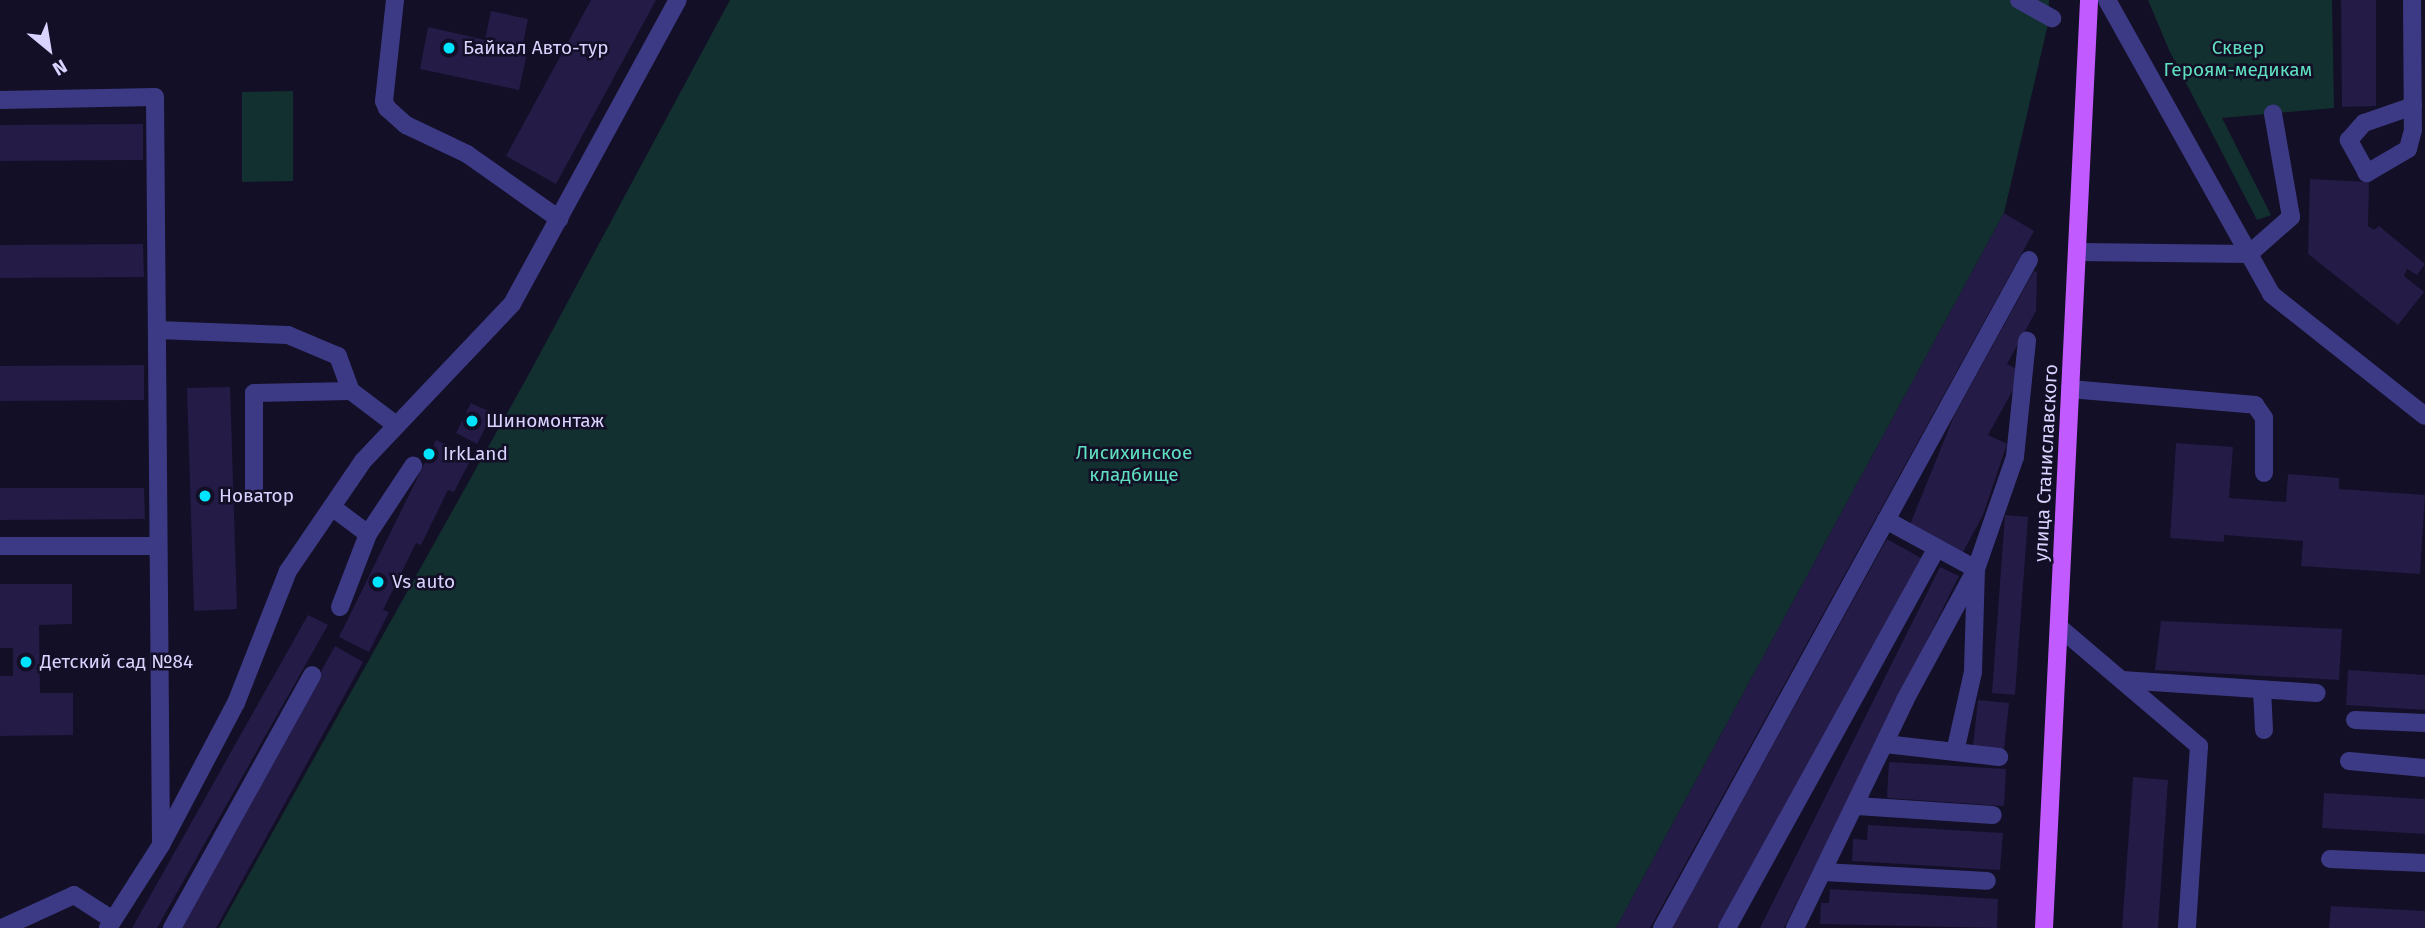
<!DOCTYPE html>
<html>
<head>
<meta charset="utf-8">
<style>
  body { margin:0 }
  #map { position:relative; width:2425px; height:928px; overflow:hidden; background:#130f26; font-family:"Fira Sans",sans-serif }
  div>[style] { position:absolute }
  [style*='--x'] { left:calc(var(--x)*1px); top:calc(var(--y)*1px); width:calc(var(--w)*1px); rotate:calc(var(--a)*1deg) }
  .green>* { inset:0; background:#12302f }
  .building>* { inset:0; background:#241b47 }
  .minor>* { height:18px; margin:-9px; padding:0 9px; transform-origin:9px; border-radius:9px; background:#3d3a85 }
  .major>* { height:18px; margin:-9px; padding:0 9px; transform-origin:9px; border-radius:9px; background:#c25bff }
  .dots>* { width:19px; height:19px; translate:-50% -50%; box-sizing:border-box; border:4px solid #130f26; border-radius:50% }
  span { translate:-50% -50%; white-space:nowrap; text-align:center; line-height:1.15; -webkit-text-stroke:5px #130f26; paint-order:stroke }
  .poi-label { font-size:19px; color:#d9d4ff }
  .left { translate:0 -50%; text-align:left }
  .park-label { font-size:19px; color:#5fe0c0 }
  .street-label { font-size:19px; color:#d9d4ff }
  .north { position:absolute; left:14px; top:14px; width:70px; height:70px; -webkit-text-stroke:5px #130f26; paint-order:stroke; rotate:150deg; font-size:19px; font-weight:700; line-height:28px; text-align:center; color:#d9d4ff }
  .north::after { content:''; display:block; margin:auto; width:24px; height:32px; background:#d9d4ff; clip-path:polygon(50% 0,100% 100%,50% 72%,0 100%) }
</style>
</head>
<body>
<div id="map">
  <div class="green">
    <div style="clip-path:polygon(730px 0,2049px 0,2048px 24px,2004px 213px,1616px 928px,219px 928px,529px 374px)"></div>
    <div style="clip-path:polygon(2148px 0,2332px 0,2334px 108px,2222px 118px,2271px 215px,2257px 220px,2169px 50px)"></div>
    <div style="clip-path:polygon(293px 91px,293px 181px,242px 182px,242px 92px)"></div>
  </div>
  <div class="building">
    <div style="clip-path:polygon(591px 0,656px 0,556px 184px,506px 156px)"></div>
    <div style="clip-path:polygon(2341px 0,2376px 0,2376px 106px,2342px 107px)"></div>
    <div style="clip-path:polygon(491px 11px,528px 19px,522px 48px,528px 49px,519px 90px,420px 69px,428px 27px,485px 40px)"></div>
    <div style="clip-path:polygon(143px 124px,143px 160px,0 161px,0 125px)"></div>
    <div style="clip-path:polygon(2310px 179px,2369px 182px,2368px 226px,2374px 230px,2379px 226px,2425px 264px,2417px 275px,2407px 269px,2404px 276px,2424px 292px,2398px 325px,2308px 254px)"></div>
    <div style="clip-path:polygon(2004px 213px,2034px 231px,1650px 928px,1616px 928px)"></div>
    <div style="clip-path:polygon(143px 244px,144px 277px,0 278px,0 245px)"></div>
    <div style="clip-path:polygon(2034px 271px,2037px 272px,2036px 311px,2007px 364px,2023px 372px,1988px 435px,2007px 444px,1983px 515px,1963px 552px,1909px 527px,1954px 416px)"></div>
    <div style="clip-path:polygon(144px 365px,144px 400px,0 401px,0 366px)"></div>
    <div style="clip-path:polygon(230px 387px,237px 609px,194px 611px,187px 388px)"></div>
    <div style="clip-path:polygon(471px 403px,493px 413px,477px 444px,456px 433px)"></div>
    <div style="clip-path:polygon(436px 440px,472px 457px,454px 492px,448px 490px,421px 545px,416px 543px,383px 610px,389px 612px,369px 652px,339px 637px)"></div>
    <div style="clip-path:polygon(2176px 443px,2233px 447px,2229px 498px,2286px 502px,2288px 474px,2339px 478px,2339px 489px,2425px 495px,2420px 574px,2301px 566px,2303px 541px,2224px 535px,2224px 542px,2170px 538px)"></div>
    <div style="clip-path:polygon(0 488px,144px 488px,145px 519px,0 520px)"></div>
    <div style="clip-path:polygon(2005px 515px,2028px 517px,2015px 695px,1992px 693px)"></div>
    <div style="clip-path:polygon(1887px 539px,1921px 558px,1717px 928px,1672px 928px)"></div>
    <div style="clip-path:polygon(1940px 567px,1959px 576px,1784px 928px,1760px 928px)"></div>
    <div style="clip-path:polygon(0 584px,72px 584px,72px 624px,39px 625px,40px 693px,73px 693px,73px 735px,0 736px,0 676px,13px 676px,13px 648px,0 648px)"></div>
    <div style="clip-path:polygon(308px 615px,328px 625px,157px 928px,132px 928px)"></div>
    <div style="clip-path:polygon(2161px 621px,2342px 629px,2339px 680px,2155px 670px)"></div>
    <div style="clip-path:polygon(335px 646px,363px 662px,216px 928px,179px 928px)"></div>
    <div style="clip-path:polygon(2348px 670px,2425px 675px,2425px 710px,2346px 705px)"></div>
    <div style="clip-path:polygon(1978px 700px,2009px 703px,2004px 749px,1973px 746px)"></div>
    <div style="clip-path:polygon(1889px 762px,2006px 769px,2004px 806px,1887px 798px)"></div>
    <div style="clip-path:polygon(2133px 777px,2168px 780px,2158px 928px,2122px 928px)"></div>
    <div style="clip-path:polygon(2324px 793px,2425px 799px,2425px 834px,2322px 828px)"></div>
    <div style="clip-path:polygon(1868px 825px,2003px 833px,2000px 870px,1852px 861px,1853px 839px,1867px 840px)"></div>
    <div style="clip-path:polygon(1830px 889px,1998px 899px,1997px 928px,1820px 924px,1821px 903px,1829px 903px)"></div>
    <div style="clip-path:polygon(2331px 906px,2425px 911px,2425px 928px,2329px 928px)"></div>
  </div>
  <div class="minor">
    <div style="--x:395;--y:0;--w:102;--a:96.2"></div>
    <div style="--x:384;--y:101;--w:8;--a:67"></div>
    <div style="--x:387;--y:108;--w:25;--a:42"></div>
    <div style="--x:406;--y:125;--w:68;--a:25.4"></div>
    <div style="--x:467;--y:154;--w:113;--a:35.2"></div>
    <div style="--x:2019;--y:0;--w:38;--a:29"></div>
    <div style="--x:2107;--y:0;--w:337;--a:60.8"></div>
    <div style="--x:2271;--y:294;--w:196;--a:38.4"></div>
    <div style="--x:2412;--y:0;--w:130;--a:89.6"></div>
    <div style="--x:2413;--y:130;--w:20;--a:105"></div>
    <div style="--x:2408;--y:149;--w:48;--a:149.7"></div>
    <div style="--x:2367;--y:173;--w:38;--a:-119"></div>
    <div style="--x:2349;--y:140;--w:23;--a:-49"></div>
    <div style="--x:2364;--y:123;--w:52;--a:-19.1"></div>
    <div style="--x:0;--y:100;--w:155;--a:-1.1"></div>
    <div style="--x:155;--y:97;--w:745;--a:89.54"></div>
    <div style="--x:2077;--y:252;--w:172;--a:0.7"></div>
    <div style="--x:2249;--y:254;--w:56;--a:-41.4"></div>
    <div style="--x:2291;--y:217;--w:105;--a:-99.9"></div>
    <div style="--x:157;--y:330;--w:131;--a:2.2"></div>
    <div style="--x:288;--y:335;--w:54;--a:22.8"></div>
    <div style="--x:338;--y:356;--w:37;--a:70"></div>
    <div style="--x:2070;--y:389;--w:186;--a:4.9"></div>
    <div style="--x:2255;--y:405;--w:16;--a:55"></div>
    <div style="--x:2264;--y:418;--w:55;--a:90"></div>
    <div style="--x:254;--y:494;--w:101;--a:-90"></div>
    <div style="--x:254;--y:393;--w:97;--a:-1.2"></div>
    <div style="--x:351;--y:391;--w:56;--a:37.1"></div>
    <div style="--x:332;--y:507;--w:45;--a:36.9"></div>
    <div style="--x:368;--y:534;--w:82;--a:-56.5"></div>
    <div style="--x:1886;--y:520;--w:102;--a:28.6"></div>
    <div style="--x:1976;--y:569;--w:103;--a:91.7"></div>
    <div style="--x:1973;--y:672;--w:82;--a:102.7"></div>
    <div style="--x:0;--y:546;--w:158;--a:0"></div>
    <div style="--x:340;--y:607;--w:78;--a:-69"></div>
    <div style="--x:2059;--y:627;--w:184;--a:40.4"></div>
    <div style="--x:2199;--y:746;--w:182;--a:93.8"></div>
    <div style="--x:2122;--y:680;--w:195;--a:3.8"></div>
    <div style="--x:2262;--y:690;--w:40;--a:87.1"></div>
    <div style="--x:2355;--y:720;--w:70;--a:2.5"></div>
    <div style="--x:1885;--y:744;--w:115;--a:6.5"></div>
    <div style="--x:2349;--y:761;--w:76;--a:5.3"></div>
    <div style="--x:1857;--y:806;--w:136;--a:3.8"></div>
    <div style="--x:2330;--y:859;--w:95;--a:2.4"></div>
    <div style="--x:1823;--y:872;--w:164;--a:3.1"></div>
    <div style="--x:2;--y:928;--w:79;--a:-24.6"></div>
    <div style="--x:74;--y:895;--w:46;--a:32.7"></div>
    <div style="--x:108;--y:928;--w:98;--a:-57.4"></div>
    <div style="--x:161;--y:845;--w:161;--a:-62.2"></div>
    <div style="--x:236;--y:703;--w:142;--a:-68.5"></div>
    <div style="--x:288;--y:571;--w:133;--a:-55.7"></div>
    <div style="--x:363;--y:461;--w:216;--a:-46.5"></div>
    <div style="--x:512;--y:304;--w:346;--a:-61.4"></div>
    <div style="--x:172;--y:928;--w:289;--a:-61"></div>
    <div style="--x:1662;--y:928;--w:762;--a:-61.22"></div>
    <div style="--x:1727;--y:928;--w:433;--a:-61.1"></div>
    <div style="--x:1795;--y:928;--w:253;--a:-64.2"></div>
    <div style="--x:1905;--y:700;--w:149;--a:-61.5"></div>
    <div style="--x:1976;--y:569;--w:119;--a:-70.8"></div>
    <div style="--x:2015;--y:457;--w:117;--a:-84.1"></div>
  </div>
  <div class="major">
    <div style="--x:2044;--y:928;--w:929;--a:-87.22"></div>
  </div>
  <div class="dots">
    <div style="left:449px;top:48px;background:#00e5ff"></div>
    <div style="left:472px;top:421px;background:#00e5ff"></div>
    <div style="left:429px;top:454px;background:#00e5ff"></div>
    <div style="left:205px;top:496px;background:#00e5ff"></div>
    <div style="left:378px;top:582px;background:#00e5ff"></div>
    <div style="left:26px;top:662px;background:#00e5ff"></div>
  </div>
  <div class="poi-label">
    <span class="left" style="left:463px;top:48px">Байкал Авто-тур</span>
    <span class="left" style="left:486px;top:421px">Шиномонтаж</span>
    <span class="left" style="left:443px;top:454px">IrkLand</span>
    <span class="left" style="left:219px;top:496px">Новатор</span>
    <span class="left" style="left:392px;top:582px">Vs auto</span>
    <span class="left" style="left:40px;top:662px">Детский сад №84</span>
  </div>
  <div class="park-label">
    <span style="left:2238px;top:59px">Сквер<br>Героям-медикам</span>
    <span style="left:1134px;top:464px">Лисихинское<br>кладбище</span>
  </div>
  <div class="street-label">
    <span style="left:2046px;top:463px;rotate:-87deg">улица Станиславского</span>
  </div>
  <div class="north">N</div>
</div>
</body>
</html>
